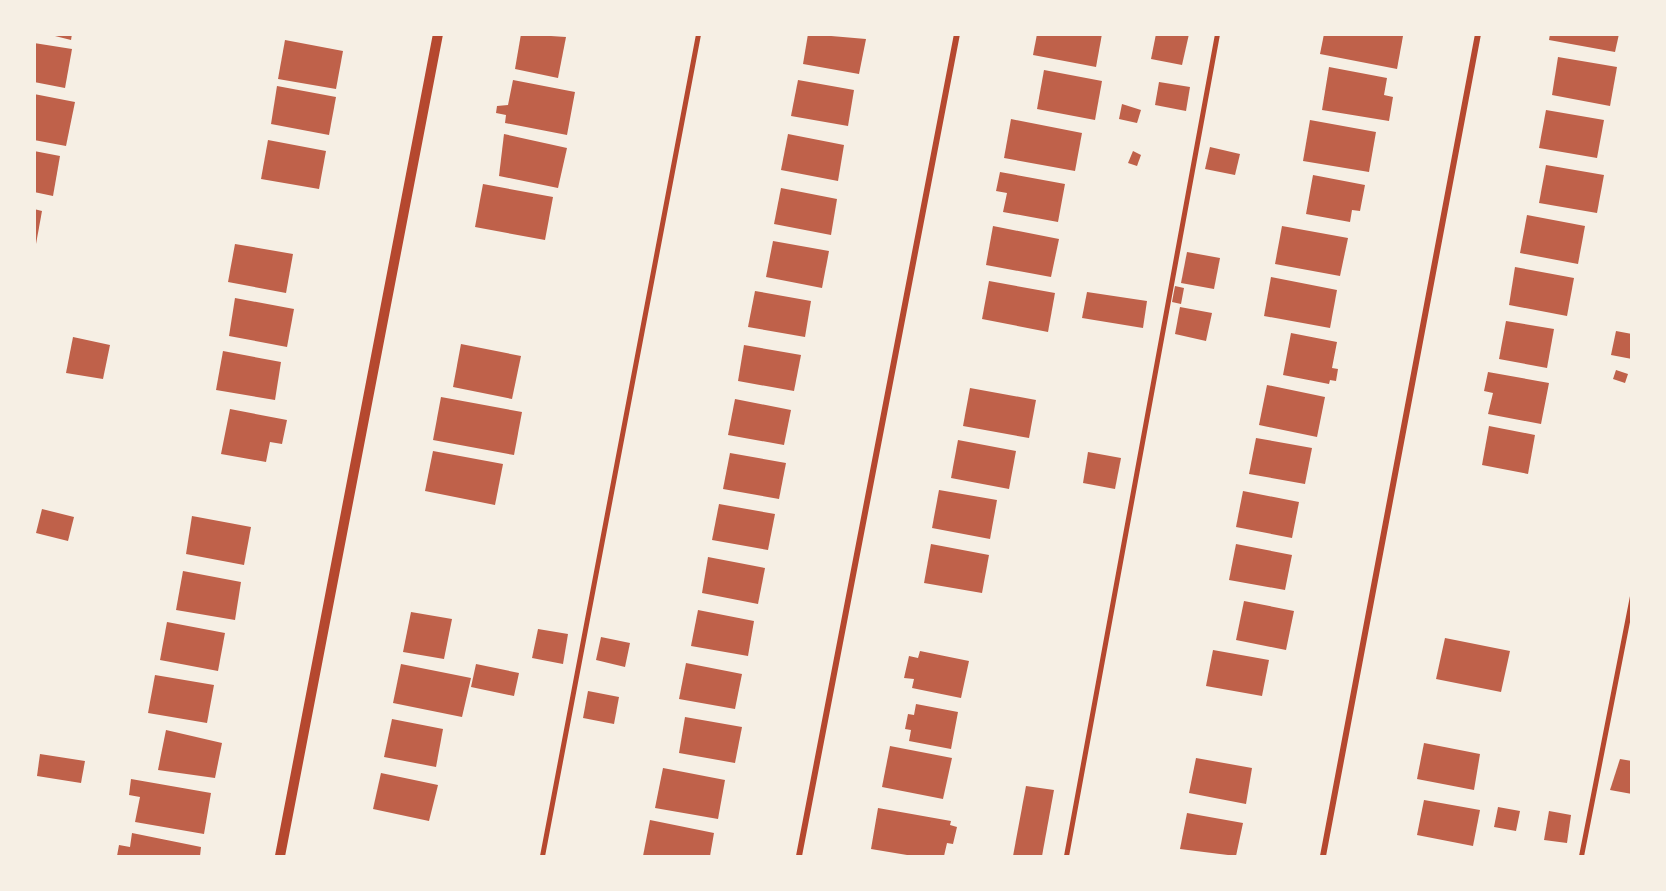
<!DOCTYPE html>
<html>
<head>
<meta charset="utf-8">
<style>
  body { margin:0 }
  #map { position:relative; width:1666px; height:891px; overflow:hidden; background:#f6efe4; font-family:"Titillium Web",sans-serif }
  div>[style] { position:absolute }
  [style*='--x'] { left:calc(var(--x)*1px); top:calc(var(--y)*1px); width:calc(var(--w)*1px); rotate:calc(var(--a)*1deg) }
  .building>* { inset:0; background:#bf614a }
  .service>* { height:4.5px; margin:-2.25px; padding:0 2.25px; transform-origin:2.25px; border-radius:2.25px; background:#b5482f }
  .minor>* { height:6px; margin:-3px; padding:0 3px; transform-origin:3px; border-radius:3px; background:#b5482f }
  .tertiary>* { height:10px; margin:-5px; padding:0 5px; transform-origin:5px; border-radius:5px; background:#b5482f }
  span { translate:-50% -50%; white-space:nowrap; text-align:center; line-height:1.15; -webkit-text-stroke:5px #f6efe4; paint-order:stroke }
  .frame { position:absolute; inset:0; border:36px solid #f6efe4; pointer-events:none }
</style>
</head>
<body>
<div id="map">
  <div class="building">
    <div style="clip-path:polygon(47px 34px,72px 34px,71px 40px)"></div>
    <div style="clip-path:polygon(521px 34px,566px 37px,558px 78px,515px 69px)"></div>
    <div style="clip-path:polygon(808px 34px,866px 39px,859px 74px,803px 64px)"></div>
    <div style="clip-path:polygon(1037px 34px,1102px 34px,1096px 67px,1033px 55px)"></div>
    <div style="clip-path:polygon(1156px 34px,1189px 34px,1182px 65px,1151px 59px)"></div>
    <div style="clip-path:polygon(1324px 34px,1403px 36px,1397px 69px,1320px 54px)"></div>
    <div style="clip-path:polygon(1550px 34px,1619px 34px,1615px 52px,1549px 40px)"></div>
    <div style="clip-path:polygon(285px 40px,343px 51px,336px 89px,278px 79px)"></div>
    <div style="clip-path:polygon(34px 43px,72px 49px,65px 88px,34px 82px)"></div>
    <div style="clip-path:polygon(1558px 57px,1617px 67px,1610px 106px,1552px 95px)"></div>
    <div style="clip-path:polygon(1329px 67px,1387px 78px,1384px 95px,1393px 97px,1389px 121px,1322px 110px)"></div>
    <div style="clip-path:polygon(1044px 70px,1102px 81px,1095px 120px,1037px 109px)"></div>
    <div style="clip-path:polygon(513px 80px,575px 92px,567px 135px,505px 123px,506px 115px,496px 113px,497px 106px,508px 105px)"></div>
    <div style="clip-path:polygon(798px 80px,854px 90px,848px 126px,791px 116px)"></div>
    <div style="clip-path:polygon(1159px 82px,1190px 87px,1186px 111px,1155px 105px)"></div>
    <div style="clip-path:polygon(277px 86px,336px 97px,329px 135px,271px 124px)"></div>
    <div style="clip-path:polygon(34px 94px,75px 102px,66px 146px,34px 140px)"></div>
    <div style="clip-path:polygon(1122px 104px,1141px 110px,1137px 123px,1119px 119px)"></div>
    <div style="clip-path:polygon(1546px 110px,1604px 120px,1597px 158px,1539px 148px)"></div>
    <div style="clip-path:polygon(1011px 119px,1082px 133px,1075px 171px,1004px 158px)"></div>
    <div style="clip-path:polygon(1310px 120px,1376px 132px,1369px 172px,1303px 161px)"></div>
    <div style="clip-path:polygon(504px 134px,567px 148px,558px 188px,499px 176px)"></div>
    <div style="clip-path:polygon(788px 134px,844px 145px,838px 181px,781px 170px)"></div>
    <div style="clip-path:polygon(268px 140px,326px 151px,319px 189px,261px 179px)"></div>
    <div style="clip-path:polygon(1210px 147px,1240px 154px,1235px 175px,1205px 169px)"></div>
    <div style="clip-path:polygon(34px 151px,60px 156px,53px 196px,34px 192px)"></div>
    <div style="clip-path:polygon(1133px 151px,1141px 155px,1137px 166px,1128px 163px)"></div>
    <div style="clip-path:polygon(1546px 165px,1604px 175px,1597px 213px,1539px 203px)"></div>
    <div style="clip-path:polygon(1000px 172px,1065px 184px,1058px 222px,1003px 212px,1007px 193px,996px 191px)"></div>
    <div style="clip-path:polygon(1313px 175px,1365px 185px,1360px 211px,1352px 210px,1350px 222px,1306px 214px)"></div>
    <div style="clip-path:polygon(483px 184px,553px 197px,545px 240px,475px 227px)"></div>
    <div style="clip-path:polygon(781px 188px,837px 199px,831px 235px,774px 224px)"></div>
    <div style="clip-path:polygon(34px 209px,42px 211px,36px 244px,34px 244px)"></div>
    <div style="clip-path:polygon(1527px 215px,1585px 226px,1578px 264px,1520px 253px)"></div>
    <div style="clip-path:polygon(993px 226px,1059px 239px,1051px 277px,986px 265px)"></div>
    <div style="clip-path:polygon(1282px 226px,1348px 238px,1340px 276px,1275px 264px)"></div>
    <div style="clip-path:polygon(773px 241px,829px 251px,822px 288px,766px 277px)"></div>
    <div style="clip-path:polygon(235px 244px,293px 254px,286px 293px,228px 282px)"></div>
    <div style="clip-path:polygon(1187px 252px,1220px 258px,1214px 289px,1181px 283px)"></div>
    <div style="clip-path:polygon(1515px 267px,1574px 278px,1567px 316px,1509px 305px)"></div>
    <div style="clip-path:polygon(1271px 277px,1337px 290px,1330px 328px,1264px 316px)"></div>
    <div style="clip-path:polygon(989px 281px,1055px 293px,1048px 332px,982px 319px)"></div>
    <div style="clip-path:polygon(1175px 286px,1184px 288px,1181px 304px,1172px 302px)"></div>
    <div style="clip-path:polygon(755px 291px,811px 301px,805px 337px,748px 327px)"></div>
    <div style="clip-path:polygon(1087px 292px,1147px 301px,1143px 328px,1082px 318px)"></div>
    <div style="clip-path:polygon(235px 298px,294px 309px,287px 347px,229px 336px)"></div>
    <div style="clip-path:polygon(1180px 307px,1212px 313px,1206px 341px,1175px 334px)"></div>
    <div style="clip-path:polygon(1506px 321px,1554px 329px,1547px 368px,1499px 359px)"></div>
    <div style="clip-path:polygon(1616px 331px,1632px 334px,1632px 359px,1611px 355px)"></div>
    <div style="clip-path:polygon(1291px 333px,1337px 342px,1332px 368px,1338px 369px,1336px 381px,1330px 380px,1329px 384px,1283px 375px)"></div>
    <div style="clip-path:polygon(73px 337px,110px 345px,103px 379px,66px 373px)"></div>
    <div style="clip-path:polygon(461px 344px,521px 356px,512px 399px,453px 387px)"></div>
    <div style="clip-path:polygon(744px 345px,801px 355px,794px 391px,738px 381px)"></div>
    <div style="clip-path:polygon(223px 351px,281px 362px,275px 400px,216px 390px)"></div>
    <div style="clip-path:polygon(1616px 370px,1628px 374px,1625px 383px,1613px 379px)"></div>
    <div style="clip-path:polygon(1488px 372px,1549px 383px,1541px 424px,1488px 414px,1493px 393px,1484px 391px)"></div>
    <div style="clip-path:polygon(1267px 385px,1325px 397px,1317px 437px,1259px 425px)"></div>
    <div style="clip-path:polygon(970px 388px,1036px 400px,1029px 438px,963px 426px)"></div>
    <div style="clip-path:polygon(441px 397px,522px 412px,514px 455px,433px 440px)"></div>
    <div style="clip-path:polygon(735px 399px,791px 410px,784px 445px,728px 435px)"></div>
    <div style="clip-path:polygon(230px 409px,287px 420px,282px 444px,270px 442px,266px 462px,221px 454px)"></div>
    <div style="clip-path:polygon(1489px 426px,1535px 435px,1528px 474px,1482px 465px)"></div>
    <div style="clip-path:polygon(1256px 438px,1312px 448px,1305px 484px,1249px 474px)"></div>
    <div style="clip-path:polygon(958px 440px,1016px 451px,1009px 489px,951px 478px)"></div>
    <div style="clip-path:polygon(433px 451px,503px 464px,495px 505px,425px 491px)"></div>
    <div style="clip-path:polygon(1088px 452px,1121px 458px,1115px 489px,1083px 483px)"></div>
    <div style="clip-path:polygon(730px 453px,786px 463px,779px 499px,723px 489px)"></div>
    <div style="clip-path:polygon(939px 490px,997px 500px,990px 539px,932px 528px)"></div>
    <div style="clip-path:polygon(1243px 491px,1299px 502px,1292px 538px,1236px 527px)"></div>
    <div style="clip-path:polygon(719px 504px,775px 514px,768px 550px,712px 540px)"></div>
    <div style="clip-path:polygon(42px 509px,74px 517px,68px 541px,36px 533px)"></div>
    <div style="clip-path:polygon(192px 516px,251px 527px,244px 565px,186px 554px)"></div>
    <div style="clip-path:polygon(931px 544px,989px 555px,982px 593px,924px 583px)"></div>
    <div style="clip-path:polygon(1236px 544px,1292px 555px,1285px 590px,1229px 580px)"></div>
    <div style="clip-path:polygon(708px 557px,765px 568px,758px 604px,702px 593px)"></div>
    <div style="clip-path:polygon(183px 571px,241px 582px,235px 620px,176px 610px)"></div>
    <div style="clip-path:polygon(1244px 601px,1294px 611px,1286px 650px,1236px 640px)"></div>
    <div style="clip-path:polygon(698px 610px,754px 621px,748px 656px,691px 646px)"></div>
    <div style="clip-path:polygon(411px 612px,452px 619px,444px 659px,403px 652px)"></div>
    <div style="clip-path:polygon(167px 622px,225px 633px,218px 671px,160px 660px)"></div>
    <div style="clip-path:polygon(538px 629px,568px 634px,563px 664px,532px 658px)"></div>
    <div style="clip-path:polygon(601px 637px,630px 643px,625px 667px,596px 660px)"></div>
    <div style="clip-path:polygon(1445px 638px,1510px 651px,1501px 692px,1436px 679px)"></div>
    <div style="clip-path:polygon(1213px 650px,1269px 660px,1262px 696px,1206px 686px)"></div>
    <div style="clip-path:polygon(920px 651px,969px 661px,961px 698px,912px 688px,914px 679px,904px 678px,909px 656px,918px 658px)"></div>
    <div style="clip-path:polygon(686px 663px,742px 674px,735px 709px,679px 699px)"></div>
    <div style="clip-path:polygon(401px 664px,471px 678px,462px 717px,393px 703px)"></div>
    <div style="clip-path:polygon(476px 664px,519px 673px,514px 696px,471px 687px)"></div>
    <div style="clip-path:polygon(155px 675px,214px 685px,207px 723px,148px 713px)"></div>
    <div style="clip-path:polygon(588px 691px,619px 697px,614px 724px,583px 718px)"></div>
    <div style="clip-path:polygon(916px 704px,958px 712px,951px 749px,909px 741px,911px 730px,905px 729px,908px 714px,914px 715px)"></div>
    <div style="clip-path:polygon(685px 717px,742px 727px,735px 763px,679px 753px)"></div>
    <div style="clip-path:polygon(392px 719px,443px 729px,436px 767px,384px 757px)"></div>
    <div style="clip-path:polygon(166px 730px,222px 743px,215px 778px,158px 770px)"></div>
    <div style="clip-path:polygon(1424px 743px,1480px 754px,1474px 790px,1417px 779px)"></div>
    <div style="clip-path:polygon(890px 746px,952px 758px,943px 799px,882px 787px)"></div>
    <div style="clip-path:polygon(40px 754px,85px 761px,81px 783px,37px 776px)"></div>
    <div style="clip-path:polygon(1196px 758px,1252px 768px,1246px 804px,1189px 793px)"></div>
    <div style="clip-path:polygon(1620px 759px,1632px 761px,1632px 794px,1610px 790px)"></div>
    <div style="clip-path:polygon(663px 768px,725px 780px,718px 819px,655px 808px)"></div>
    <div style="clip-path:polygon(381px 773px,438px 785px,429px 821px,373px 809px)"></div>
    <div style="clip-path:polygon(131px 779px,211px 793px,204px 834px,135px 822px,140px 797px,129px 795px)"></div>
    <div style="clip-path:polygon(1026px 786px,1054px 790px,1042px 856px,1013px 856px)"></div>
    <div style="clip-path:polygon(1424px 800px,1480px 810px,1473px 846px,1417px 835px)"></div>
    <div style="clip-path:polygon(1498px 807px,1520px 811px,1516px 831px,1494px 827px)"></div>
    <div style="clip-path:polygon(878px 808px,951px 821px,950px 825px,957px 827px,953px 844px,947px 843px,944px 856px,913px 856px,871px 849px)"></div>
    <div style="clip-path:polygon(1549px 811px,1571px 815px,1567px 843px,1544px 840px)"></div>
    <div style="clip-path:polygon(1187px 813px,1243px 823px,1236px 856px,1180px 849px)"></div>
    <div style="clip-path:polygon(650px 820px,714px 833px,710px 856px,643px 856px)"></div>
    <div style="clip-path:polygon(132px 833px,201px 847px,200px 856px,117px 856px,119px 845px,130px 847px)"></div>
  </div>
  <div class="service">
    <div style="--x:542;--y:856;--w:837;--a:-79.25"></div>
    <div style="--x:1066;--y:856;--w:836;--a:-79.59"></div>
    <div style="--x:1581;--y:856;--w:265;--a:-78.9"></div>
  </div>
  <div class="minor">
    <div style="--x:799;--y:856;--w:837;--a:-79.12"></div>
    <div style="--x:1323;--y:856;--w:836;--a:-79.32"></div>
  </div>
  <div class="tertiary">
    <div style="--x:280;--y:856;--w:837;--a:-79.12"></div>
  </div>
  <div class="frame"></div>
</div>
</body>
</html>
